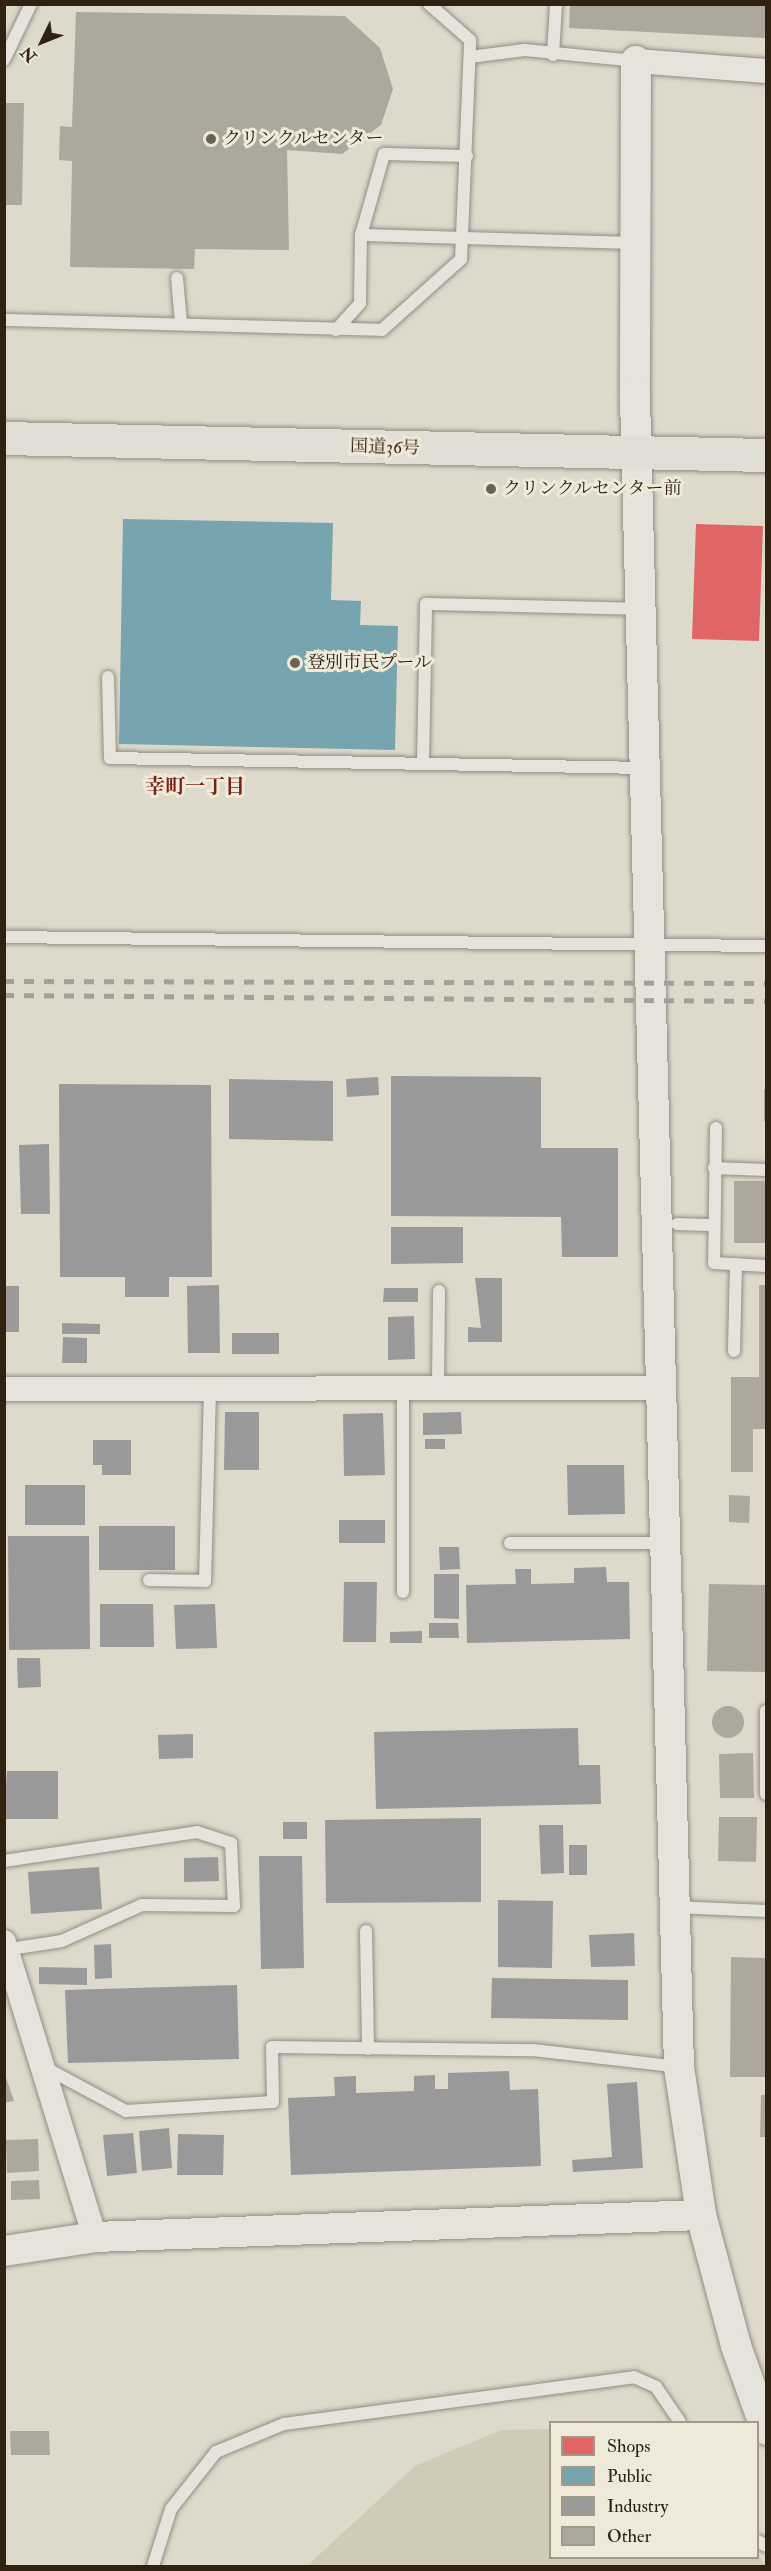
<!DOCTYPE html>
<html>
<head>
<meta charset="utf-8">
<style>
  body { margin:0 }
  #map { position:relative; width:771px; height:2571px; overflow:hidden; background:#ddd9cb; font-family:"IM FELL Double Pica","Noto Serif JP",serif }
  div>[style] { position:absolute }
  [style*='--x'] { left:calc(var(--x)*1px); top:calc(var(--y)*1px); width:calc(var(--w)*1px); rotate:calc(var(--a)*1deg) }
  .green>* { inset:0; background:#d0cab6 }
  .shops>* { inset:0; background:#e06666 }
  .public>* { inset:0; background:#76a5af }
  .industry>* { inset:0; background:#999 }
  .building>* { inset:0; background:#aca89d }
  .round { border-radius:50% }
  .roads { filter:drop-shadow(0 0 2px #918d83) drop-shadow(0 0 2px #918d83) }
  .service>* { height:12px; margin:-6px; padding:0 6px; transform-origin:6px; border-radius:6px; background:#e6e3dc }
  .minor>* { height:24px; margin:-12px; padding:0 12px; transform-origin:12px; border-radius:12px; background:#e6e3dc }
  .tertiary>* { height:30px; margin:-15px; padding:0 15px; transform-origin:15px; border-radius:15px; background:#e6e3dc }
  .trunk>* { height:33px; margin:-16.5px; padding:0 16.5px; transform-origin:16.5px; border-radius:16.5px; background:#e1ded6 }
  .rail>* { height:4.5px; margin-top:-2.25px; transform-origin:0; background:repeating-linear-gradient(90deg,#a4a099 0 10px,transparent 0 20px) }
  .dots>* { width:16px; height:16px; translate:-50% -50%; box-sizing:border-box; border:3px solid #eee9d8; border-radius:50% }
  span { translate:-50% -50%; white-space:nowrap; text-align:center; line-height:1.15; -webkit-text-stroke:6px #eee9d8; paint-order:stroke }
  .poi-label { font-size:18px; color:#302111 }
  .left { translate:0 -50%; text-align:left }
  .street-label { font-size:18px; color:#302111 }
  .neighbourhood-label { font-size:20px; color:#7a1f14; font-weight:700 }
  .frame { position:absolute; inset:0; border:6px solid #302111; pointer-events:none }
  .legend { position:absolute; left:549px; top:2421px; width:210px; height:138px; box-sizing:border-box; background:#eee9d8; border:2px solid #a29988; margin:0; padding:8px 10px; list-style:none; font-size:18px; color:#302111 }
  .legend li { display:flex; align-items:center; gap:12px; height:30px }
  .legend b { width:30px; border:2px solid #a29988 }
  .north { position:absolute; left:12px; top:12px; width:60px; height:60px; -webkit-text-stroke:4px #eee9d8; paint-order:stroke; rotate:227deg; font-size:16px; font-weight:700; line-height:24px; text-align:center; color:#302111 }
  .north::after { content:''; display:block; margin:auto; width:21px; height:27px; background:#302111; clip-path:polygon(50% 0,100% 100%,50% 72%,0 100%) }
</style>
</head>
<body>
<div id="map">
  <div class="green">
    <div style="clip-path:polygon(550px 2429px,550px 2558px,758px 2555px,766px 2566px,307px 2566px,415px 2466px,501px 2430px)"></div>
  </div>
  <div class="shops">
    <div style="clip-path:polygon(696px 524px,763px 526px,759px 641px,692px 639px)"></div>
  </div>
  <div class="public">
    <div style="clip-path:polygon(123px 519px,333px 523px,331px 600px,361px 601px,360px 625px,398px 626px,395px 750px,119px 744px)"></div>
  </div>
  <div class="industry">
    <div style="clip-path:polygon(391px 1076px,541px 1077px,541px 1148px,618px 1148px,618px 1257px,562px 1257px,561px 1217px,391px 1216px)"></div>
    <div style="clip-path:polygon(378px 1077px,379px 1095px,347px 1097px,346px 1079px)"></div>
    <div style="clip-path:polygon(229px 1079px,333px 1081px,333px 1141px,229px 1139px)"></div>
    <div style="clip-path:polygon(59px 1084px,211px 1085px,212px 1277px,169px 1277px,169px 1297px,125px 1297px,125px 1277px,60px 1277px)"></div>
    <div style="clip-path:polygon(49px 1144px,50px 1214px,21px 1214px,19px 1145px)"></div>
    <div style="clip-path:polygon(391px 1227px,463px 1227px,463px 1263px,391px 1264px)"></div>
    <div style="clip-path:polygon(475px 1278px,502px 1278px,502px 1342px,468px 1342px,468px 1327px,481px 1328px)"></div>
    <div style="clip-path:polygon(219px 1285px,220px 1353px,188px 1353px,187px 1286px)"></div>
    <div style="clip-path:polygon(4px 1286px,19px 1286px,19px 1332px,4px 1332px)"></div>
    <div style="clip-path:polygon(384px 1288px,418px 1288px,418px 1302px,383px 1302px)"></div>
    <div style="clip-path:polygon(414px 1316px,415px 1359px,388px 1360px,388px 1317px)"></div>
    <div style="clip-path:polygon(62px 1323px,100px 1324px,100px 1334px,62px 1334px)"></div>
    <div style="clip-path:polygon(232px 1333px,279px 1333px,279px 1354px,232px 1354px)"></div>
    <div style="clip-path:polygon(63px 1337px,87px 1338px,87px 1363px,62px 1363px)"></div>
    <div style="clip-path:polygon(225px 1412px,259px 1412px,259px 1470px,224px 1470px)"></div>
    <div style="clip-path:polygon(461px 1412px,462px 1434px,423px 1435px,423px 1413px)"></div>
    <div style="clip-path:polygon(383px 1413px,385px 1475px,344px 1476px,343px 1414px)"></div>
    <div style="clip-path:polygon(425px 1439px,445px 1439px,445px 1449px,425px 1449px)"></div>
    <div style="clip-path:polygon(93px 1440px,131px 1440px,131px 1475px,102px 1475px,102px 1465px,93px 1465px)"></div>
    <div style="clip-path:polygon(567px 1465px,624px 1465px,625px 1514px,568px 1515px)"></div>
    <div style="clip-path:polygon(25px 1485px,85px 1485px,85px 1525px,25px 1525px)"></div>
    <div style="clip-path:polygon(339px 1520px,385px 1520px,385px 1543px,339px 1543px)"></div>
    <div style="clip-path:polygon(99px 1526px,175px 1526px,175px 1570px,99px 1570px)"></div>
    <div style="clip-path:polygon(8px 1536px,89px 1536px,90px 1649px,9px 1650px)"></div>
    <div style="clip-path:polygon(439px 1547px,459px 1547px,460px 1569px,440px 1570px)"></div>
    <div style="clip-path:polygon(606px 1567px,607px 1582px,629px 1582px,630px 1639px,467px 1643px,466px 1585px,516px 1584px,515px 1569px,531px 1569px,531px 1584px,574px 1583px,574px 1568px)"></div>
    <div style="clip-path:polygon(434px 1574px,459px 1574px,459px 1619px,434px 1618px)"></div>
    <div style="clip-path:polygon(344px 1582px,377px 1582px,376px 1642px,343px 1642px)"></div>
    <div style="clip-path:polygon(100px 1604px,153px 1604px,154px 1647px,100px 1647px)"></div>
    <div style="clip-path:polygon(215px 1604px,217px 1648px,176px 1649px,174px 1605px)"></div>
    <div style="clip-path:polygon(429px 1623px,458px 1623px,459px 1638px,429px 1638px)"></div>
    <div style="clip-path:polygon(422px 1631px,422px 1643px,390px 1643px,390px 1632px)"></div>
    <div style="clip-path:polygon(17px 1658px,40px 1658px,41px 1687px,18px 1688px)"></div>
    <div style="clip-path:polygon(578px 1728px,579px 1765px,600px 1765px,601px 1804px,376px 1809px,374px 1732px)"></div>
    <div style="clip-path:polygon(193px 1734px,193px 1758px,159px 1759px,158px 1735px)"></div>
    <div style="clip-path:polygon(7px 1771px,58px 1771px,58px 1819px,4px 1819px)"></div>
    <div style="clip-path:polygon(481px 1818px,481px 1902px,326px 1903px,325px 1820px)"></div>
    <div style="clip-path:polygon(283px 1822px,307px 1822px,307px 1839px,283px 1839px)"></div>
    <div style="clip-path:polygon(539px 1825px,563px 1825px,564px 1873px,541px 1874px)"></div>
    <div style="clip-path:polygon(569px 1845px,587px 1845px,587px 1875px,569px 1875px)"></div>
    <div style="clip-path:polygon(259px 1856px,302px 1856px,304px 1968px,261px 1969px)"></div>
    <div style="clip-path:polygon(218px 1857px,219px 1881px,184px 1882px,184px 1858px)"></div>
    <div style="clip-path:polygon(99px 1867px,102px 1909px,31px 1914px,28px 1872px)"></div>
    <div style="clip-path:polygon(498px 1900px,553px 1901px,552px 1968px,498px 1967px)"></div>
    <div style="clip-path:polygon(634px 1933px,635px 1966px,591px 1967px,589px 1935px)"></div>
    <div style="clip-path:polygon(111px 1944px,112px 1978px,95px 1979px,94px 1945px)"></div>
    <div style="clip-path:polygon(39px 1967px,87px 1968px,87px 1985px,39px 1984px)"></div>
    <div style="clip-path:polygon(492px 1978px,628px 1980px,628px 2020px,491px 2018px)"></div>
    <div style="clip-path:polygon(237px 1985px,239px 2059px,68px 2063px,65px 1990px)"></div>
    <div style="clip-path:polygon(509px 2071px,510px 2090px,538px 2089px,541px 2166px,291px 2175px,288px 2098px,335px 2096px,334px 2077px,356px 2076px,356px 2093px,414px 2091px,414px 2076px,435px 2075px,435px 2089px,448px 2089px,448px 2073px)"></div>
    <div style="clip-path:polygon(637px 2082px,643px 2168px,573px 2172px,572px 2160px,612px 2157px,607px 2084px)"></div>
    <div style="clip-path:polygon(169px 2128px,172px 2168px,142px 2171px,139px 2131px)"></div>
    <div style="clip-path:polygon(133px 2133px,137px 2173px,107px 2176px,103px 2135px)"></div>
    <div style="clip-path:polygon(178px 2134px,224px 2135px,223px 2175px,177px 2175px)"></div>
  </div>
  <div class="building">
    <div style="clip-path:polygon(570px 4px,766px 4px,766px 38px,569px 28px)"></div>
    <div style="clip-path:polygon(76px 12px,345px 16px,380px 48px,393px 89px,381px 125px,342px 154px,287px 150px,289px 250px,195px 249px,194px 269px,70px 267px,72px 161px,59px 160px,60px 126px,72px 127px)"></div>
    <div style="clip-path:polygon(4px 103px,24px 103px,22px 205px,4px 205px)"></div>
    <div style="clip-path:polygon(764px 1089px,766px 1089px,766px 1121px,764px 1121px)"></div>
    <div style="clip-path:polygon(734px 1181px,766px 1181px,766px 1243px,734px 1243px)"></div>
    <div style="clip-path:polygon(759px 1285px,766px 1285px,766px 1429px,753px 1429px,753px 1472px,731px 1472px,731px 1377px,759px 1377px)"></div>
    <div style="clip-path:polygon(729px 1495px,750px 1496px,749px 1523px,729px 1522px)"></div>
    <div style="clip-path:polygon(709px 1584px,766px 1585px,766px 1672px,707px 1671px)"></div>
    <div class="round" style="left:712px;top:1706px;width:32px;height:32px"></div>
    <div style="clip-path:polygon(753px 1753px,754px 1798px,720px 1798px,719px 1754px)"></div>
    <div style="clip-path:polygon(719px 1817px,757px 1817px,756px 1862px,718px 1861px)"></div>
    <div style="clip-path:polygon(731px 1957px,766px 1958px,766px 2077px,730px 2077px)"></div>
    <div style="clip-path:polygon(4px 2072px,14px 2101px,4px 2103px)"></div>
    <div style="clip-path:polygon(761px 2095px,766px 2095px,766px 2137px,760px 2137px)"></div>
    <div style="clip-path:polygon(38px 2139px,39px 2171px,7px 2173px,6px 2140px)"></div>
    <div style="clip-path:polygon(39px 2180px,40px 2199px,11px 2200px,11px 2181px)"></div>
    <div style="clip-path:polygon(10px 2431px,49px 2431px,50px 2455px,11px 2455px)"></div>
  </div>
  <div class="roads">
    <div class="service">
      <div style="--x:553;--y:55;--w:51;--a:-86.6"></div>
      <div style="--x:470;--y:57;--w:55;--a:-7.3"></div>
      <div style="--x:525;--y:50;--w:112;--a:5.7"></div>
      <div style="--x:4;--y:60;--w:62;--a:-64.3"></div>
      <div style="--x:361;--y:235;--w:274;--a:1.7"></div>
      <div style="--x:177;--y:278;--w:45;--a:84.9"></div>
      <div style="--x:4;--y:320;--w:378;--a:1.5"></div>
      <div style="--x:382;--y:330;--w:106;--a:-41.9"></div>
      <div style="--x:461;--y:259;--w:219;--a:-87.6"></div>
      <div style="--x:470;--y:40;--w:55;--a:-138.7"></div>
      <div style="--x:336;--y:330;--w:36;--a:-48"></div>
      <div style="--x:360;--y:303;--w:68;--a:-89.2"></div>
      <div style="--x:361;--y:235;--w:84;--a:-74.1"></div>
      <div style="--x:384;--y:154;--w:83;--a:1.4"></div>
      <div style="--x:108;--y:677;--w:81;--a:88.6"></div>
      <div style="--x:110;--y:758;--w:534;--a:1.07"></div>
      <div style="--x:423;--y:763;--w:159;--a:-88.9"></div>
      <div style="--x:426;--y:604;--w:215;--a:1.3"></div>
      <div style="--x:4;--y:937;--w:762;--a:0.68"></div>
      <div style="--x:716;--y:1128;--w:135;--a:90.8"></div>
      <div style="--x:714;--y:1263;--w:52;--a:3.3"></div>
      <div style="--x:714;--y:1168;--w:52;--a:2.2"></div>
      <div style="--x:677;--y:1224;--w:37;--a:2"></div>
      <div style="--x:734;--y:1351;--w:87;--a:-88.7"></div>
      <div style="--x:403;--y:1387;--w:205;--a:90"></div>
      <div style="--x:438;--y:1387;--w:96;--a:-89.4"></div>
      <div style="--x:510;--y:1543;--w:155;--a:0"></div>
      <div style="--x:149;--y:1580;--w:56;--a:1"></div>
      <div style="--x:205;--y:1581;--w:193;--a:-88.5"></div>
      <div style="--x:766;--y:1711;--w:83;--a:90"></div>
      <div style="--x:4;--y:1861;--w:195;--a:-8.5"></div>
      <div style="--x:197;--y:1832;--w:36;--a:18"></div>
      <div style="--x:231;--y:1843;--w:63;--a:87.3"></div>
      <div style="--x:234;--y:1906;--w:92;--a:-179.4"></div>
      <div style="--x:142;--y:1905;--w:88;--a:155.8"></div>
      <div style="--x:62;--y:1941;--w:59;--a:171.2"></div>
      <div style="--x:675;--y:1907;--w:91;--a:2.5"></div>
      <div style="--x:366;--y:1931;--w:118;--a:89"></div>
      <div style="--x:44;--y:2067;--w:93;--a:28.2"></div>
      <div style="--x:126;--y:2111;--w:147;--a:-3.5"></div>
      <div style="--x:273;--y:2102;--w:55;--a:-91"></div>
      <div style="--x:272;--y:2047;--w:261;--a:0.7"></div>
      <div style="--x:533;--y:2050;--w:147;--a:6.6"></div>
      <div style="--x:758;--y:2541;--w:9;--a:32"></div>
      <div style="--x:153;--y:2566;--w:60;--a:-72.5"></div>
      <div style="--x:171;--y:2509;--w:73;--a:-51.7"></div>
      <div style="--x:216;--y:2452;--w:74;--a:-22.4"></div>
      <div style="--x:284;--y:2424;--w:353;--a:-7.6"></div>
      <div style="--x:634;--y:2377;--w:24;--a:24"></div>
      <div style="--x:656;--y:2387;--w:42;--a:55.6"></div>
    </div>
    <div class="minor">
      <div style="--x:636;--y:61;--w:130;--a:4.4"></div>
      <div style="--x:4;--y:1389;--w:657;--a:-0.09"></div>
      <div style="--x:4;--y:1942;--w:309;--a:72.9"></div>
    </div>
    <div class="tertiary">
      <div style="--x:636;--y:61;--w:337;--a:90.2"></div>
      <div style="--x:635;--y:398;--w:1670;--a:88.49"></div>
      <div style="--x:679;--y:2067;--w:150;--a:81.5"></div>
      <div style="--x:701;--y:2215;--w:136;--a:75"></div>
      <div style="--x:736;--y:2346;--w:89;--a:70.3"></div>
      <div style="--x:4;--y:2251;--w:92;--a:-8.7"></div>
      <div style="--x:95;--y:2237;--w:606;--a:-2.08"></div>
    </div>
    <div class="trunk">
      <div style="--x:4;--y:438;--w:762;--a:1.28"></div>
    </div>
  </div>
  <div class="rail">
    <div style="--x:4;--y:981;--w:762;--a:0.15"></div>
    <div style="--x:4;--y:995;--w:762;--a:0.45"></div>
  </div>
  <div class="dots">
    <div style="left:211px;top:139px;background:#6d6152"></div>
    <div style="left:491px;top:489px;background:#6d6152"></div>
    <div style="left:295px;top:663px;background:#6d6152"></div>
  </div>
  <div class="poi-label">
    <span class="left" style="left:223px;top:139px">クリンクルセンター</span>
    <span class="left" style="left:503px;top:489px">クリンクルセンター前</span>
    <span class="left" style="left:307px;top:663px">登別市民プール</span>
  </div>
  <div class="street-label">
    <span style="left:385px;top:448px;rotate:2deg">国道36号</span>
  </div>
  <div class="neighbourhood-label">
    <span style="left:195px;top:786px">幸町一丁目</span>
  </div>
  <div class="frame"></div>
  <ul class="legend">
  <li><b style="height:16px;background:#e06666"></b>Shops</li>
  <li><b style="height:16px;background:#76a5af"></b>Public</li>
  <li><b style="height:16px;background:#999"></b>Industry</li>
  <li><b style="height:16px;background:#aca89d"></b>Other</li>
  </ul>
  <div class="north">N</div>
</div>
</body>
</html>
